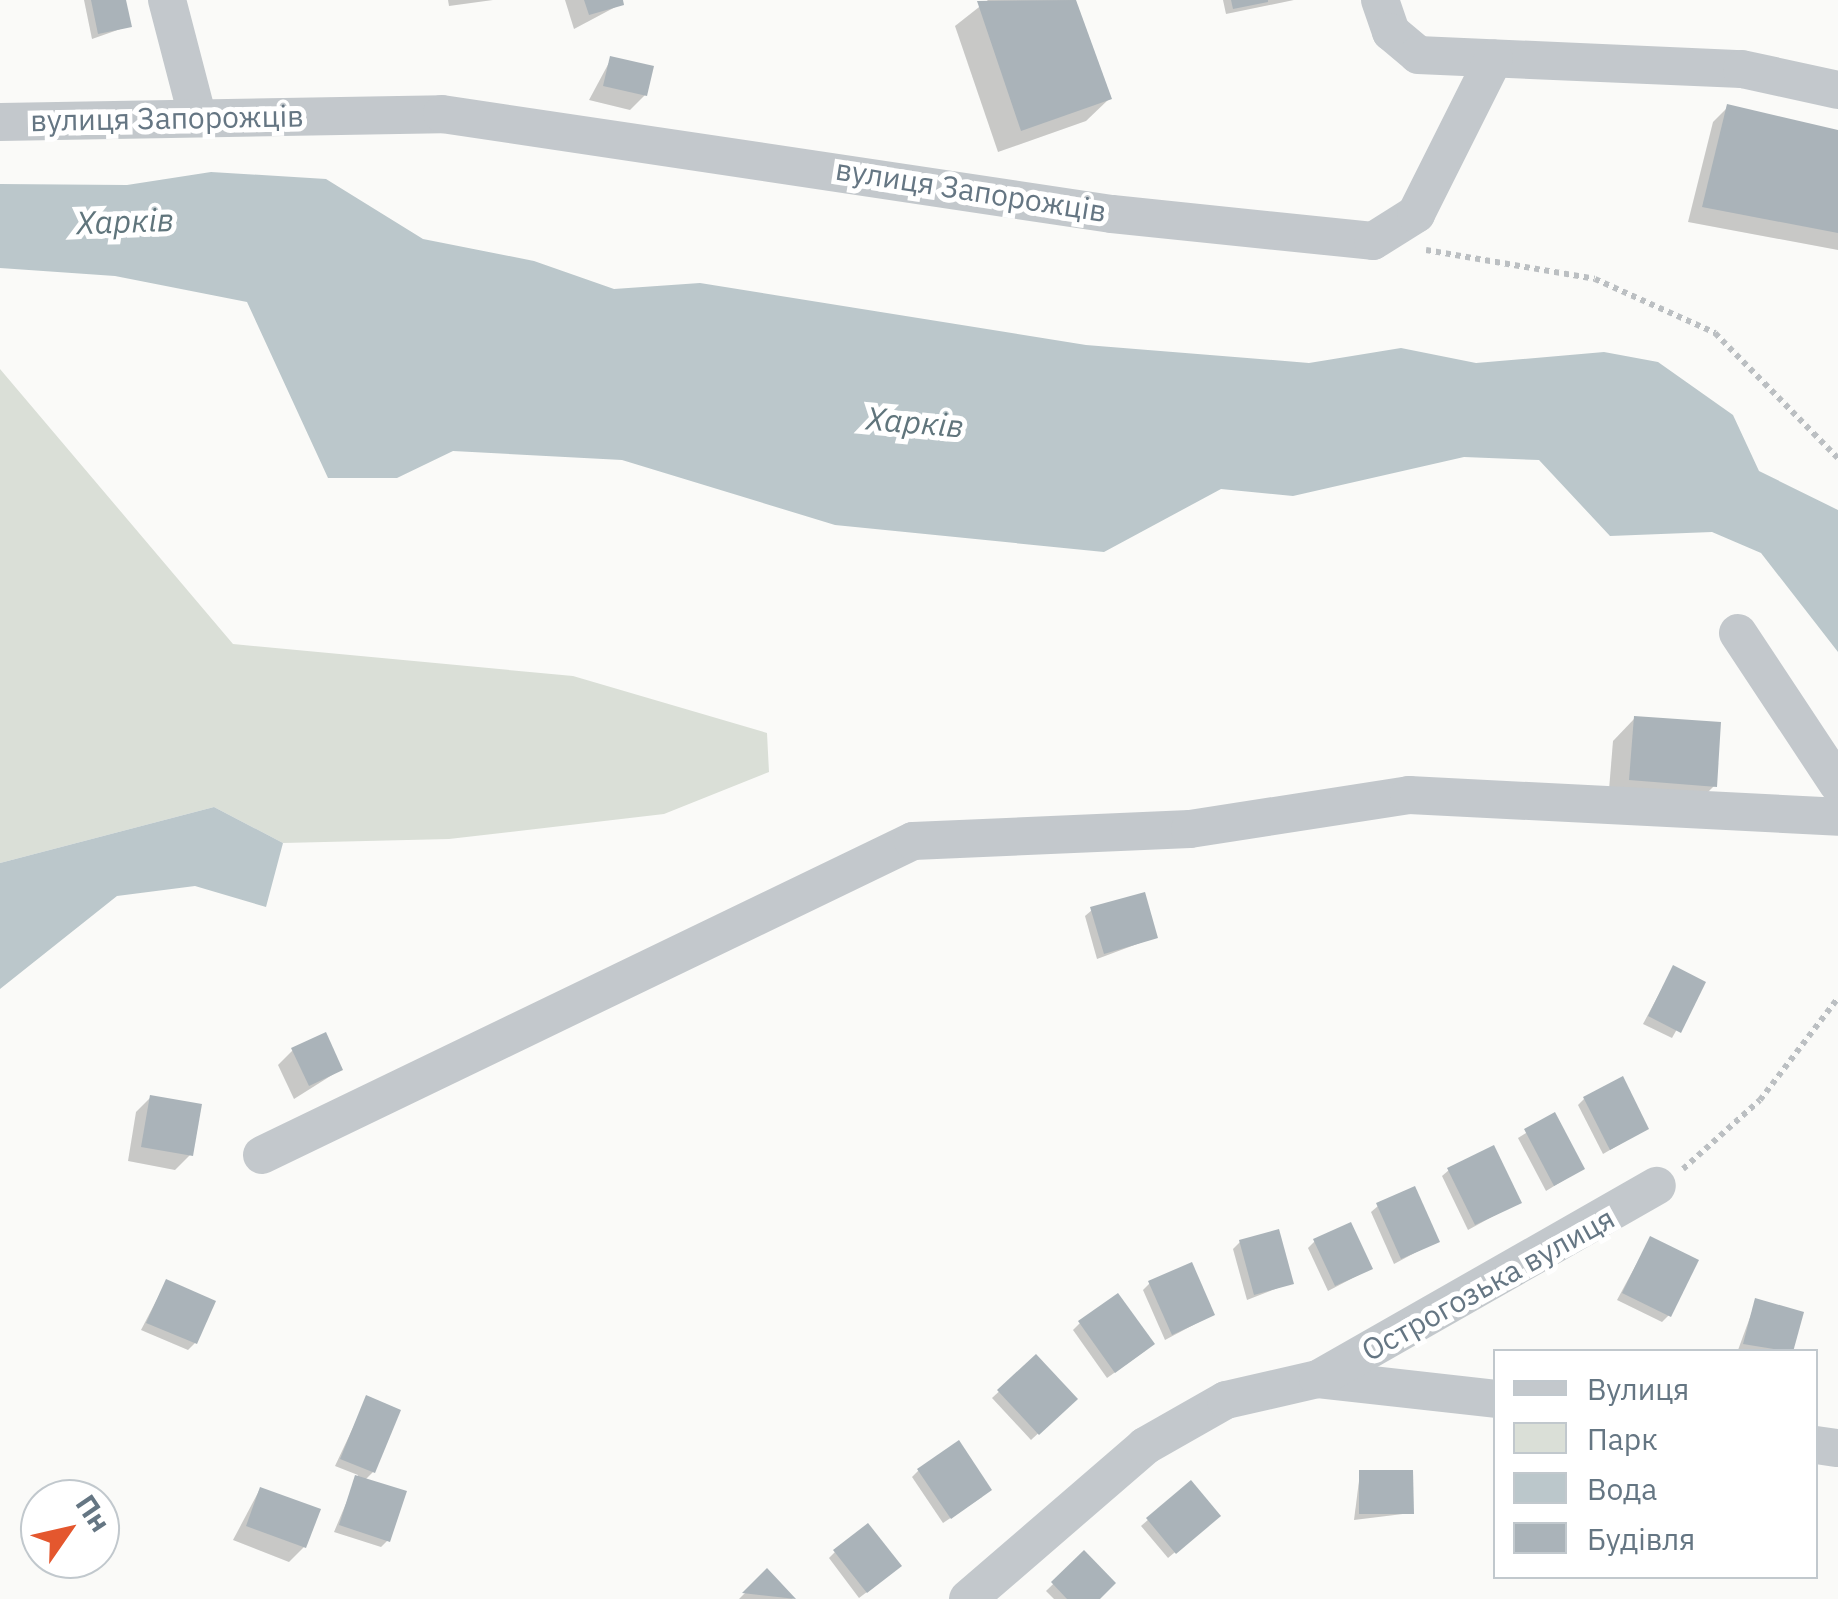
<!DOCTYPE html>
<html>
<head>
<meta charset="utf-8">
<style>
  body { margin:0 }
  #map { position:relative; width:1838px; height:1599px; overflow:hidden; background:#fafaf8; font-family:"IBM Plex Sans",sans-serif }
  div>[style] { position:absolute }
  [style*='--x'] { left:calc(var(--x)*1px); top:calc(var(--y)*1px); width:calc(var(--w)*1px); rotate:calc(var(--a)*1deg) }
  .green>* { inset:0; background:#dadfd7 }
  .water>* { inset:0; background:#bbc7cb }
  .shadow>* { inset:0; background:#0003 }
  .building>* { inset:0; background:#aab3b9 }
  .path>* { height:6px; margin-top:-3px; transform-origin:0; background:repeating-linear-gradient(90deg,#bbbfc2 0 5px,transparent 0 10px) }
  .minor>* { height:38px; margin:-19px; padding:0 19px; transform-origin:19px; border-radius:19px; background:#c3c8cc }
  span { translate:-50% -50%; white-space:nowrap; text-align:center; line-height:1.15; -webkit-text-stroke:10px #fff; paint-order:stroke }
  .street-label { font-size:30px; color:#657683 }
  .water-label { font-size:32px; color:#60757c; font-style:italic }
  .legend { position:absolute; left:1493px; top:1349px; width:325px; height:230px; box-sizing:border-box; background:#fff; border:2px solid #c1c8cd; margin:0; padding:12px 18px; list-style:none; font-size:30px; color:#657683 }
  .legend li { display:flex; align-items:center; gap:20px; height:50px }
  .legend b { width:50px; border:2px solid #c1c8cd }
  .north { position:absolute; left:20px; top:1479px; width:100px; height:100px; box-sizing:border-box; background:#fff; border:2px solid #c1c8cd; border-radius:50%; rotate:56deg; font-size:28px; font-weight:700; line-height:40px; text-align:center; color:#657683 }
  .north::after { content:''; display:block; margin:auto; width:35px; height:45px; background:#e4572e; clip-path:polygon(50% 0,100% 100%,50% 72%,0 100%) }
</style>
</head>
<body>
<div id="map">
  <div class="green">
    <div style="clip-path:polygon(0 369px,233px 644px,573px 676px,767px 733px,769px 772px,664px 814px,449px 839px,283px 843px,214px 807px,0 863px)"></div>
  </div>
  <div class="water">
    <div style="clip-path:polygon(211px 172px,326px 179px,423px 239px,534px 261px,614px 289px,700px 283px,1086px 345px,1309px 363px,1401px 348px,1476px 363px,1604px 352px,1658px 362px,1733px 415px,1759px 471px,1838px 510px,1838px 652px,1761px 553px,1712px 532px,1610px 536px,1539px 460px,1464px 457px,1293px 496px,1221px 489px,1104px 552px,835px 525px,622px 460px,453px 451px,397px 478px,328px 478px,247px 302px,115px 276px,0 268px,0 184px,127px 185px)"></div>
    <div style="clip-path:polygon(214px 807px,283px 843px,266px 907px,195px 886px,117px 896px,0 989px,0 863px)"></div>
  </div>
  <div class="shadow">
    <div style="clip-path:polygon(84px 0,124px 0,129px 26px,92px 39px)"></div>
    <div style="clip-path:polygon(448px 0,493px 0,449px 6px)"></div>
    <div style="clip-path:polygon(565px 0,620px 0,621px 4px,574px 29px)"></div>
    <div style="clip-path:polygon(988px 0,1074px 0,1109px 99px,1086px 121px,998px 152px,955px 26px)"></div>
    <div style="clip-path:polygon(1223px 0,1294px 0,1226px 14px)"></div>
    <div style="clip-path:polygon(611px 59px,645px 95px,630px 110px,589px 100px)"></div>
    <div style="clip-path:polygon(1728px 107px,1838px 132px,1838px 250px,1688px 222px,1713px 122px)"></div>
    <div style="clip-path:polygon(1635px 718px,1714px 786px,1692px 808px,1608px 802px,1613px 741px)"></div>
    <div style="clip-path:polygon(1092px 910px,1156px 937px,1097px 959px,1085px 916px)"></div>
    <div style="clip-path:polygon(1673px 968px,1703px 983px,1672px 1038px,1643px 1024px)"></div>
    <div style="clip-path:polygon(293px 1050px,340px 1070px,294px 1099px,278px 1065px)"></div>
    <div style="clip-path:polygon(151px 1097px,190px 1155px,175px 1170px,128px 1161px,136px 1112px)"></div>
    <div style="clip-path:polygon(1584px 1099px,1646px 1129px,1603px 1154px,1578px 1105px)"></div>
    <div style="clip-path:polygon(1554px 1116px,1582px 1169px,1546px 1191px,1518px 1138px)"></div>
    <div style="clip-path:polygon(1449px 1170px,1519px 1202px,1468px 1230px,1442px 1176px)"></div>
    <div style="clip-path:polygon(1378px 1206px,1437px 1241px,1394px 1264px,1371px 1212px)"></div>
    <div style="clip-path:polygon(1650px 1239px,1669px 1315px,1662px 1322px,1617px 1300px)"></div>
    <div style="clip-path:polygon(1315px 1241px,1370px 1269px,1328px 1291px,1308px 1248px)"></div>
    <div style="clip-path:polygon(1240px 1242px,1291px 1283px,1247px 1300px,1233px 1249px)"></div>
    <div style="clip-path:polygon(166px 1282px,195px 1343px,188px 1350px,141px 1330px)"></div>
    <div style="clip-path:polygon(1150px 1283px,1212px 1315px,1165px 1340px,1143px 1290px)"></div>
    <div style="clip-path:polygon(1756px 1301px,1791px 1352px,1738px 1350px)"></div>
    <div style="clip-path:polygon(1080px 1323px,1145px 1351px,1107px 1378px,1073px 1330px)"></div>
    <div style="clip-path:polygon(1036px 1357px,1075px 1399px,1031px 1440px,992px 1398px)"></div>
    <div style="clip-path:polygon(367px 1398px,373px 1472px,365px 1480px,388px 1540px,381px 1547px,334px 1532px,358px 1475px,335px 1466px)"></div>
    <div style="clip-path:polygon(919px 1470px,982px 1497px,943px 1523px,912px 1477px)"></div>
    <div style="clip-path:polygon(1360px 1473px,1411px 1513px,1354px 1520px)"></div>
    <div style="clip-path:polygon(1190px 1483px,1211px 1522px,1168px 1558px,1141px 1526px)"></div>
    <div style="clip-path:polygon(260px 1489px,304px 1547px,289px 1562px,233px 1540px)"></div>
    <div style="clip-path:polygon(835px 1552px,892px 1573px,859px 1598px,829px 1558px)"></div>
    <div style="clip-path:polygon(1084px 1554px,1096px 1599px,1054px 1599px,1046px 1591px)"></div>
    <div style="clip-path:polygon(767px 1572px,793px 1599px,739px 1599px,743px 1595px)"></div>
  </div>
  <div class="building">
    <div style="clip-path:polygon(91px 0,126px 0,132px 27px,98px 34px)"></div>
    <div style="clip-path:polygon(584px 0,623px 0,624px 5px,589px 15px)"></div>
    <div style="clip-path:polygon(1076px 0,1112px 99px,1021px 131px,977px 1px)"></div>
    <div style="clip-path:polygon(1231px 0,1268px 0,1268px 2px,1233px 9px)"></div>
    <div style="clip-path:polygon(610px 56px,654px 66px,647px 96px,603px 86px)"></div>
    <div style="clip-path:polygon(1727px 104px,1838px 130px,1838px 233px,1702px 207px)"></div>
    <div style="clip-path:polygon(1634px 716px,1721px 722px,1717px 787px,1629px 780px)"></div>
    <div style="clip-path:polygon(1145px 892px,1158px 938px,1104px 954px,1090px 907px)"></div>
    <div style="clip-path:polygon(1673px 965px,1706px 982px,1681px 1033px,1648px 1016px)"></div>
    <div style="clip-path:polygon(326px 1032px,343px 1070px,309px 1086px,291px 1048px)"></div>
    <div style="clip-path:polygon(1623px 1076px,1649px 1129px,1610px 1150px,1583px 1097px)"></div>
    <div style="clip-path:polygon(150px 1095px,202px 1104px,193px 1156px,141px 1147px)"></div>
    <div style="clip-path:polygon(1555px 1112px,1585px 1169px,1554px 1186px,1524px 1129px)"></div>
    <div style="clip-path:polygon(1494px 1145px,1522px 1203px,1475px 1225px,1447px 1168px)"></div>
    <div style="clip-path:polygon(1415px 1186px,1440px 1242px,1401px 1259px,1376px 1203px)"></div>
    <div style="clip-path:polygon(1351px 1222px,1373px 1269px,1335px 1286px,1313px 1239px)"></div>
    <div style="clip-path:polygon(1279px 1229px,1294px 1284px,1254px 1295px,1239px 1240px)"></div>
    <div style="clip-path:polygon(1650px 1236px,1699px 1260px,1671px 1317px,1622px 1293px)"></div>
    <div style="clip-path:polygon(1192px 1262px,1215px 1315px,1172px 1335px,1148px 1281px)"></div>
    <div style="clip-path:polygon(166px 1279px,216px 1301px,197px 1344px,146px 1323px)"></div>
    <div style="clip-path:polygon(1118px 1293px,1155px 1344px,1115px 1373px,1078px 1321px)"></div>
    <div style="clip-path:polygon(1755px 1298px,1804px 1312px,1793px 1352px,1743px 1344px)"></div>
    <div style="clip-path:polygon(1036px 1354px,1078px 1399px,1039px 1435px,997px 1390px)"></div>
    <div style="clip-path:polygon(366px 1395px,401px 1410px,375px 1473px,340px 1459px)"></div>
    <div style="clip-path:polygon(959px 1440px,992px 1490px,951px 1519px,917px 1469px)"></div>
    <div style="clip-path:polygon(1359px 1470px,1413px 1470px,1414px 1514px,1359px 1514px)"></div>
    <div style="clip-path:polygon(355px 1475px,407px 1491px,390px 1542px,339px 1525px)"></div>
    <div style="clip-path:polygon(1191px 1480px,1221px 1516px,1176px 1554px,1146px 1518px)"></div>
    <div style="clip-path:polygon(260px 1487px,321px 1509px,306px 1548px,246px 1526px)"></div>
    <div style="clip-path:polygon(868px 1523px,902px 1566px,867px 1593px,833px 1550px)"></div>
    <div style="clip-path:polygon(1084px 1550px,1116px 1583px,1100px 1599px,1067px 1599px,1051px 1582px)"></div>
    <div style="clip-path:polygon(767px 1568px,796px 1599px,742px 1593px)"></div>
  </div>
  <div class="path">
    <div style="--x:1426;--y:250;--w:171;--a:9.7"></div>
    <div style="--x:1595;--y:279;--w:132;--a:24.2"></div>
    <div style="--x:1715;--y:333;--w:175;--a:45.5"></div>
    <div style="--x:1683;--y:1169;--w:103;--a:-41.9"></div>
    <div style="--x:1760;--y:1100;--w:128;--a:-52.6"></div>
  </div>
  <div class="minor">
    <div style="--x:167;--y:0;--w:119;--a:75.4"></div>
    <div style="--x:1380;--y:0;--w:34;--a:71"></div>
    <div style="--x:1391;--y:32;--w:35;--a:40"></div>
    <div style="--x:1418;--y:55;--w:324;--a:2.5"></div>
    <div style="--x:1742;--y:69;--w:98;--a:12.3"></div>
    <div style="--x:0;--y:122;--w:442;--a:-1"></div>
    <div style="--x:442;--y:114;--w:677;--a:8.49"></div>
    <div style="--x:1112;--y:214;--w:262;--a:5.9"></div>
    <div style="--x:1373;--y:241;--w:51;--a:-32.1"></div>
    <div style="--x:1416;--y:214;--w:174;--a:-63.4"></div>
    <div style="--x:1738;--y:633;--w:181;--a:56.5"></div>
    <div style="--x:262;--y:1155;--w:723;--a:-25.75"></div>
    <div style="--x:913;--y:841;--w:277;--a:-2.5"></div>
    <div style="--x:1190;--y:829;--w:222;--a:-8.8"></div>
    <div style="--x:1409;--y:795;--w:430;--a:2.9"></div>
    <div style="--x:1318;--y:1379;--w:179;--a:6.4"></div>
    <div style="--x:1816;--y:1445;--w:22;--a:8"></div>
    <div style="--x:968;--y:1599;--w:234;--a:-40.8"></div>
    <div style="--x:1145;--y:1446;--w:93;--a:-29.6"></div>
    <div style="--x:1226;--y:1400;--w:94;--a:-12.9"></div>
    <div style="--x:1318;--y:1379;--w:390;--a:-29.7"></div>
  </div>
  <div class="street-label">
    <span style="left:167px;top:118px;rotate:-1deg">вулиця Запорожців</span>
    <span style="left:971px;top:190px;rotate:9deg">вулиця Запорожців</span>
    <span style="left:1488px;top:1284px;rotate:-29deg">Острогозька вулиця</span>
  </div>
  <div class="water-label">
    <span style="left:125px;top:221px;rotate:-2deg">Харків</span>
    <span style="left:915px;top:422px;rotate:5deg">Харків</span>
  </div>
  <ul class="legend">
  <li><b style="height:12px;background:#c3c8cc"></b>Вулиця</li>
  <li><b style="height:28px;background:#dadfd7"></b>Парк</li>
  <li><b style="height:28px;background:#bbc7cb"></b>Вода</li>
  <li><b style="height:28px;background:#aab3b9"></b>Будівля</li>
  </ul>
  <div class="north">Пн</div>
</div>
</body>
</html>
